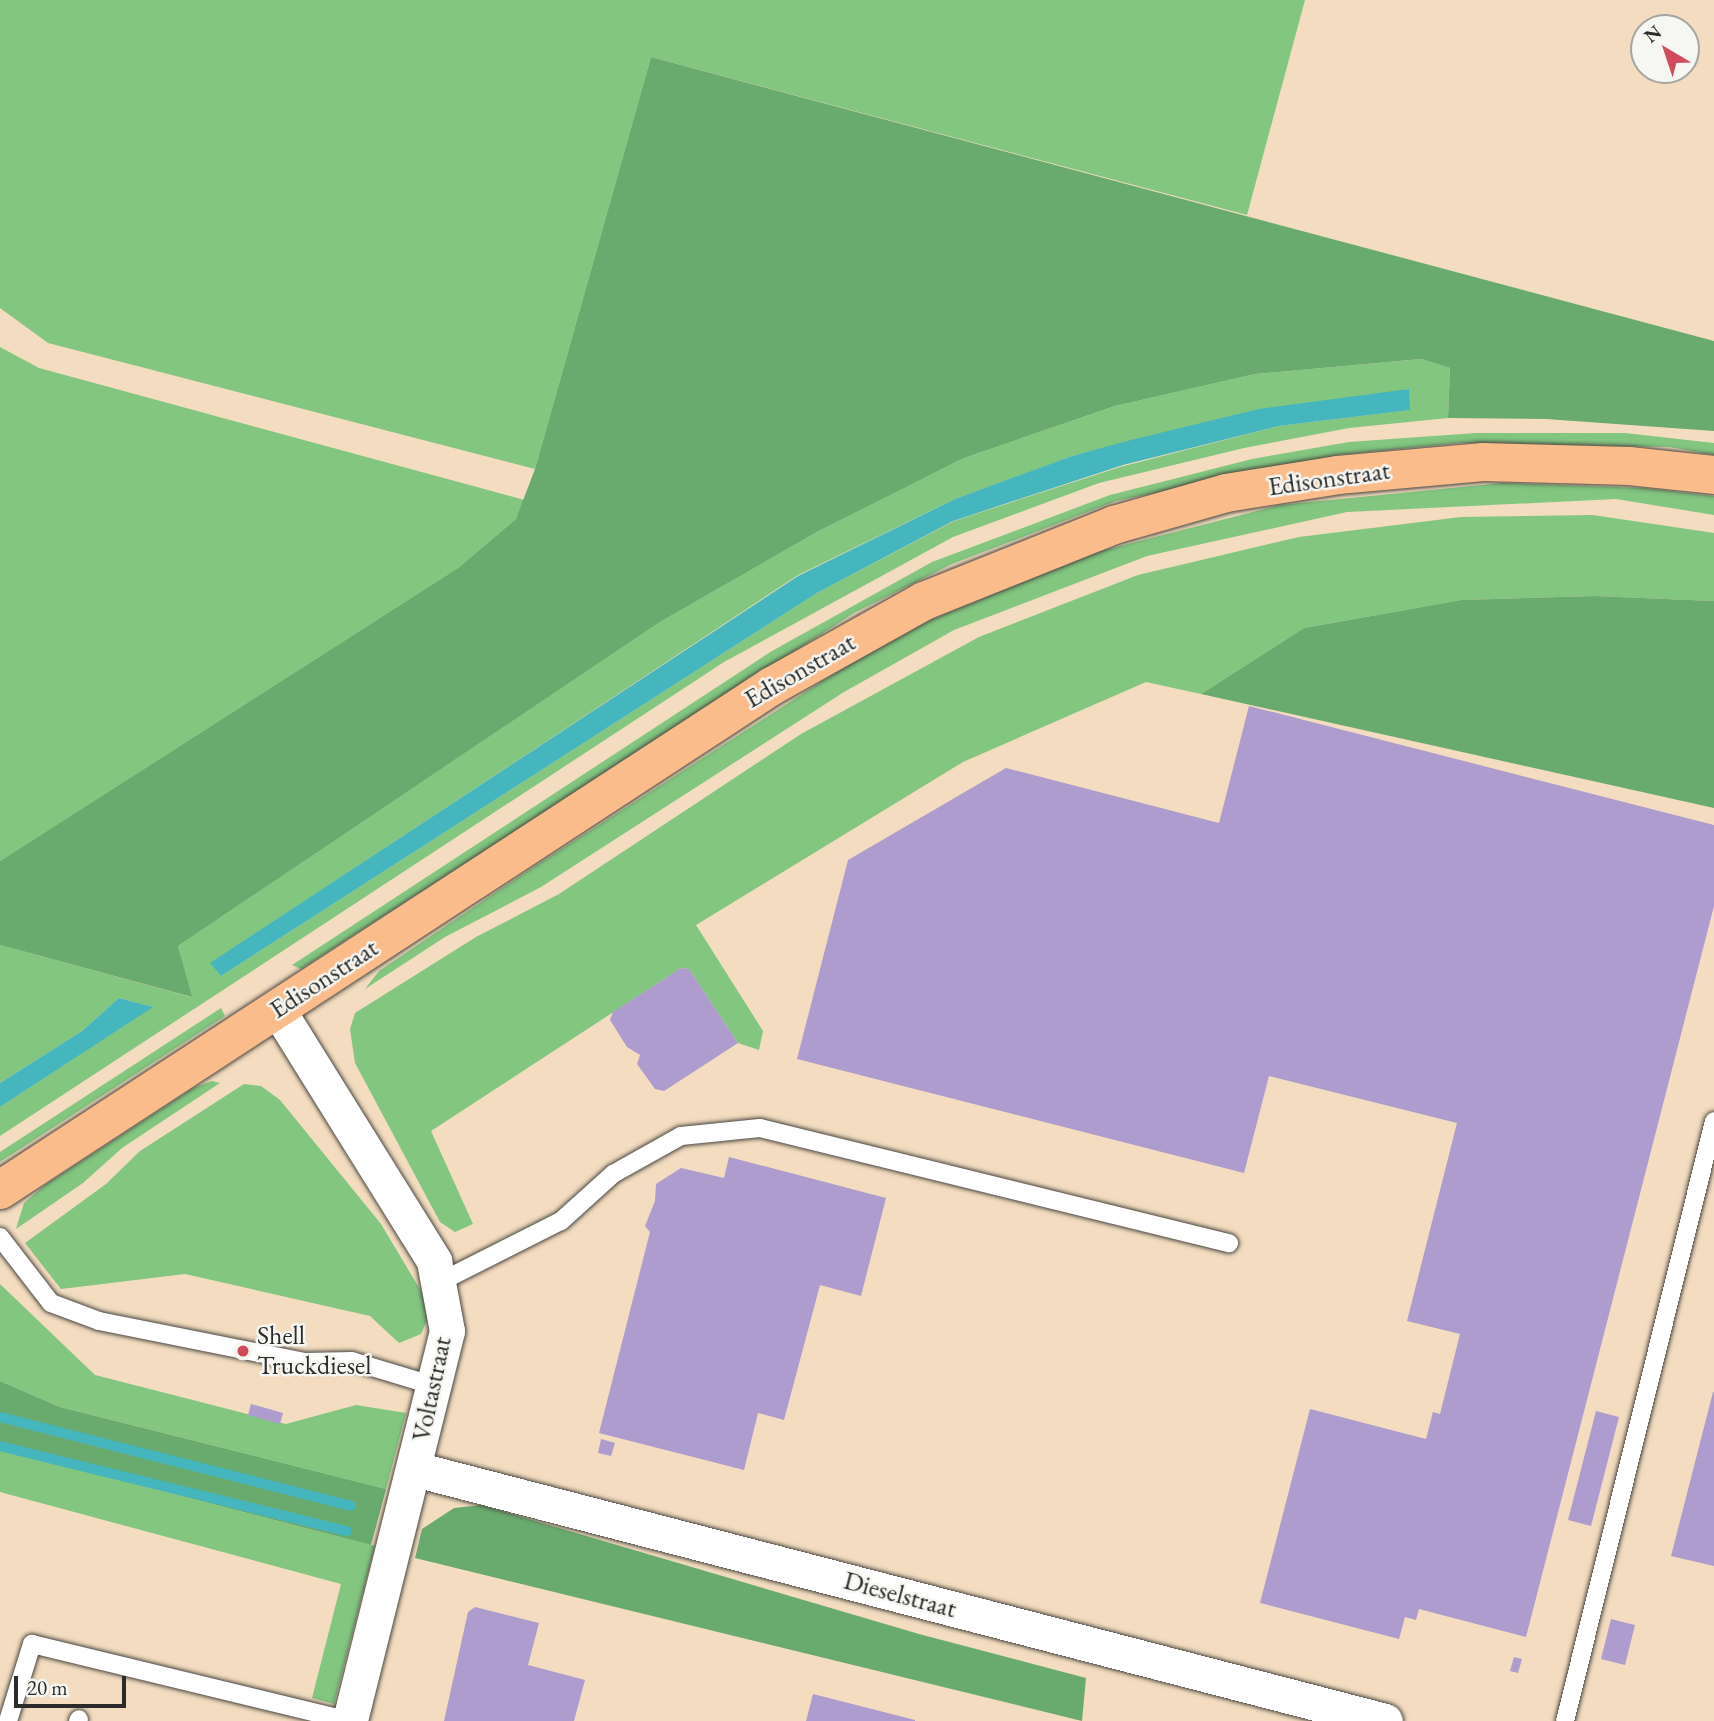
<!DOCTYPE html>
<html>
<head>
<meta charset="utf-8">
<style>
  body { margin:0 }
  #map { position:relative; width:1714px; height:1721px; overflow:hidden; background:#f3dcbf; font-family:"EB Garamond",serif }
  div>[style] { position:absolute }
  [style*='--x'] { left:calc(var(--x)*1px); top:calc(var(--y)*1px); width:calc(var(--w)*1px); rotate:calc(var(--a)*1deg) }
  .green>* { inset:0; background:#82c680 }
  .forest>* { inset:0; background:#69ab6e }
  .water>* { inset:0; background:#45b5be }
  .stream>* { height:10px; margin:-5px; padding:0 5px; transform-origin:5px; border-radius:5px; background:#45b5be }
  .building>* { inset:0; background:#ad9ccd }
  .roads { filter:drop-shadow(0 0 2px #494641) drop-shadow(0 0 2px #494641) }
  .lane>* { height:18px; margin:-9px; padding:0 9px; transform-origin:9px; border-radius:9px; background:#fff }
  .street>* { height:35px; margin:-17.5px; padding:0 17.5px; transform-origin:17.5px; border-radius:17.5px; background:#fff }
  .primary>* { height:38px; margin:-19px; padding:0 19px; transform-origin:19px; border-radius:19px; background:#f9bc8a }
  .dots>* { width:19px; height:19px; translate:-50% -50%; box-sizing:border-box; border:4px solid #f6f6f2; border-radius:50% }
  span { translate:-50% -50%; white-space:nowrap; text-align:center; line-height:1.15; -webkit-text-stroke:5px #f6f6f2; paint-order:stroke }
  .street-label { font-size:26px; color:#2b2b2b }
  .poi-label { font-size:26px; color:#2b2b2b }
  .left { translate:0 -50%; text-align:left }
  .north { position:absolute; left:1630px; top:14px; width:70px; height:70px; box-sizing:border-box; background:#f6f6f2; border:2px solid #a5a5a2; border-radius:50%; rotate:321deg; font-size:19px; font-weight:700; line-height:28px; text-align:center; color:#2b2b2b }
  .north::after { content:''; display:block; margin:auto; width:24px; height:32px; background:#d1495b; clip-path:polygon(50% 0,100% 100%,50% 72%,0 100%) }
  .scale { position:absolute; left:14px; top:1676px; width:112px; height:32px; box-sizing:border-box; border:4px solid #2b2b2b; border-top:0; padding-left:9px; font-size:21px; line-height:24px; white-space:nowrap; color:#2b2b2b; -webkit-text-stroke:5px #f6f6f2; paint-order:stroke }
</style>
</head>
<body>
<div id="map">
  <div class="green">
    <div style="clip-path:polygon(0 0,1305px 0,1247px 215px,651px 57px,535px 469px,48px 343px,0 308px)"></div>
    <div style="clip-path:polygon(0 347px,39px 368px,525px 500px,516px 519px,458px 568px,0 861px)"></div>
    <div style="clip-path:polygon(evenodd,1421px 359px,1450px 368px,1448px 418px,1349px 428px,1244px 448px,1099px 483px,953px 537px,724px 662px,0 1136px,0 1107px,152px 1007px,119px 998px,82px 1031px,0 1083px,0 945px,191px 997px,178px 946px,660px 622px,817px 532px,964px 458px,1115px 406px,1255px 374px,1421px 359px,1409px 389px,1409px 410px,1279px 426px,1120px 467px,954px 521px,817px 593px,221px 976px,211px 963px,798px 575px,955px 499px,1075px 455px,1409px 389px)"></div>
    <div style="clip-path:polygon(1476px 433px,1625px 433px,1714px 443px,1714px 455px,1669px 447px,1460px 443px,1338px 455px,1116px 501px,952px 564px,854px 613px,301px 969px,292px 965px,772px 651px,932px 562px,1110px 495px,1252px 459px,1349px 442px)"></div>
    <div style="clip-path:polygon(1502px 483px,1644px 488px,1714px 496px,1714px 515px,1616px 499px,1347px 512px,1147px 556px,954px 630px,844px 692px,541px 887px,445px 937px,365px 989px,379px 971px,535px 866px,835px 673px,928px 621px,1093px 553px,1280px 505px)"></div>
    <div style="clip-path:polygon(1593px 515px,1714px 533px,1714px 601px,1595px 596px,1461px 600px,1304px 628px,1201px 694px,1146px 682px,963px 762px,696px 925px,763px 1031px,759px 1050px,738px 1043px,689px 969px,681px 968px,431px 1131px,473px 1224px,455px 1232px,440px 1222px,355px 1063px,350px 1029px,355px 1013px,476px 937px,559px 894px,801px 734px,979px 637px,1138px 575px,1299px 537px,1461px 517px)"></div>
    <div style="clip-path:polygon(221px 1008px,225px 1016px,0 1162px,0 1152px)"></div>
    <div style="clip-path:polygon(212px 1081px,220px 1083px,122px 1148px,83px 1183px,16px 1229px,24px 1203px,45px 1185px,195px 1087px)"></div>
    <div style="clip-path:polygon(244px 1084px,261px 1086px,280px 1100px,381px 1224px,424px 1296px,429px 1316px,421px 1334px,399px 1343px,370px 1316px,185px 1274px,61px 1289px,25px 1243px,106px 1184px,140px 1151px)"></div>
    <div style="clip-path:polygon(0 1284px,95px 1375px,286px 1424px,356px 1405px,406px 1413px,386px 1489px,60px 1407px,0 1381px)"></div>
    <div style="clip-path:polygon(0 1449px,375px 1546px,334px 1704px,312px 1698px,341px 1584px,0 1492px)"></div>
  </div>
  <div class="forest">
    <div style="clip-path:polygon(651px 57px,1714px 341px,1714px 431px,1546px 419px,1448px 418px,1450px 368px,1421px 359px,1255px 374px,1115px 406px,964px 458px,817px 532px,660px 622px,178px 946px,192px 997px,0 945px,0 861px,458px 568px,516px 519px,535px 469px)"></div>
    <div style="clip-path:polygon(1595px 596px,1714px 601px,1714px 808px,1201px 694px,1304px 628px,1461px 600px)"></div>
    <div style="clip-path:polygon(0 1381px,60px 1407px,386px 1489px,371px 1545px,0 1449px)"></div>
    <div style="clip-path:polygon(481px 1505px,919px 1634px,1086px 1678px,1082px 1721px,415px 1558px,422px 1529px,454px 1508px)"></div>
  </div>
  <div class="water">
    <div style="clip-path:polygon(1409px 389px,1410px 410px,1279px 426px,1123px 465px,953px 521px,817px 593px,221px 976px,210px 963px,798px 576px,955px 499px,1072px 456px,1131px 440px,1259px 409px)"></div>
    <div style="clip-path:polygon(119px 998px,153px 1007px,0 1107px,0 1083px,82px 1031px)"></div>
  </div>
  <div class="stream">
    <div style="--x:0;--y:1417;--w:362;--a:14.2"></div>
    <div style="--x:0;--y:1446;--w:357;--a:13.8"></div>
  </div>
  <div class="building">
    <div style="clip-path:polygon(1249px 706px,1714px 825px,1714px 906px,1526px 1637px,1419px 1609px,1416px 1620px,1405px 1617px,1399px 1639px,1260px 1603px,1310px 1409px,1426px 1439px,1433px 1412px,1440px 1414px,1460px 1334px,1407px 1321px,1457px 1123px,1269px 1076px,1244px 1173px,797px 1059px,848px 860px,1006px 768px,1219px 823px)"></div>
    <div style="clip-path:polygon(681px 968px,689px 969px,738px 1043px,664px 1091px,655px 1089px,637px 1064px,640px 1055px,627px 1047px,610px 1020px,613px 1012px)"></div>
    <div style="clip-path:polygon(729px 1157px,886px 1198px,861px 1296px,820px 1285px,784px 1420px,758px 1413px,744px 1470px,599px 1433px,650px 1232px,645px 1226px,655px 1201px,656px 1184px,681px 1168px,724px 1178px)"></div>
    <div style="clip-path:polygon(1713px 1392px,1714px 1392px,1714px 1566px,1671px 1556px)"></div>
    <div style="clip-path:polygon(251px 1404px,283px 1413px,280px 1424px,248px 1415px)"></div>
    <div style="clip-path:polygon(1596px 1411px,1619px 1417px,1591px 1526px,1568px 1520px)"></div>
    <div style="clip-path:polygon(601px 1439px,615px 1443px,611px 1456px,598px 1453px)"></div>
    <div style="clip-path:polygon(475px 1607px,539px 1623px,528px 1665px,585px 1680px,574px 1721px,444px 1721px,468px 1612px)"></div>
    <div style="clip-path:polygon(1611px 1619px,1635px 1625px,1625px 1665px,1601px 1659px)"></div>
    <div style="clip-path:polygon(1514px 1657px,1522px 1659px,1518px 1673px,1510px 1671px)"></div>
    <div style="clip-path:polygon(813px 1694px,915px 1720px,915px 1721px,806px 1721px)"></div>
  </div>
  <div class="roads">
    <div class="lane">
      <div style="--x:0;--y:1237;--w:83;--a:52.3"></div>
      <div style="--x:51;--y:1303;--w:51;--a:20.6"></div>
      <div style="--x:99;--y:1321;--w:210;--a:11.3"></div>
      <div style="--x:305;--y:1362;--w:47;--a:-1.2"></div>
      <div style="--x:352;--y:1361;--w:87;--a:16.8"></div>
      <div style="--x:438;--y:1283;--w:138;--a:-26.8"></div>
      <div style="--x:561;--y:1221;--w:70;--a:-42.1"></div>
      <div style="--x:613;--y:1174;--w:78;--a:-29.2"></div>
      <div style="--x:681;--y:1136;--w:79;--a:-5.8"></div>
      <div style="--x:760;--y:1128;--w:483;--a:13.8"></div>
      <div style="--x:8;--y:1721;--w:81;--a:-72.7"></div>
      <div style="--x:32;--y:1644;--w:327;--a:13.6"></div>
      <div style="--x:78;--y:1721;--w:2;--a:-63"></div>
      <div style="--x:1565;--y:1721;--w:618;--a:-76.05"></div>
    </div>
    <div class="street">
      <div style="--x:278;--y:1010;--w:296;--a:58.1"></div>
      <div style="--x:434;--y:1261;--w:71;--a:79.5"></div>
      <div style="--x:447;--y:1331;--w:402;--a:104"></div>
      <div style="--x:415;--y:1469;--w:1002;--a:14.56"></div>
    </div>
    <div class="primary">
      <div style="--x:0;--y:1190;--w:922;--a:-33.14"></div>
      <div style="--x:772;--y:686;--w:174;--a:-29.2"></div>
      <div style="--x:924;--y:601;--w:205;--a:-21.8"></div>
      <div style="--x:1114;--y:525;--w:116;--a:-15.9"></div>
      <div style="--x:1226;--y:493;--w:113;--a:-9.1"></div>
      <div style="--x:1338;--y:475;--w:146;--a:-5.1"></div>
      <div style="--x:1483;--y:462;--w:146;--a:1.6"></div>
      <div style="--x:1629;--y:466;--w:85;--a:6"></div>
    </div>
  </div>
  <div class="dots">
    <div style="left:243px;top:1351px;background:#d1495b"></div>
  </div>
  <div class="street-label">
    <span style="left:1329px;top:479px;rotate:-8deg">Edisonstraat</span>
    <span style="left:800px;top:671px;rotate:-30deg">Edisonstraat</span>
    <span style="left:324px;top:979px;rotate:-33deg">Edisonstraat</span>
    <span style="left:432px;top:1389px;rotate:-78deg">Voltastraat</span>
    <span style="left:900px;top:1595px;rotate:15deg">Dieselstraat</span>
  </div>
  <div class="poi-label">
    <span class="left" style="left:257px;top:1351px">Shell<br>Truckdiesel</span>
  </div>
  <div class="north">N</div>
  <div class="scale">20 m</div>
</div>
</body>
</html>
